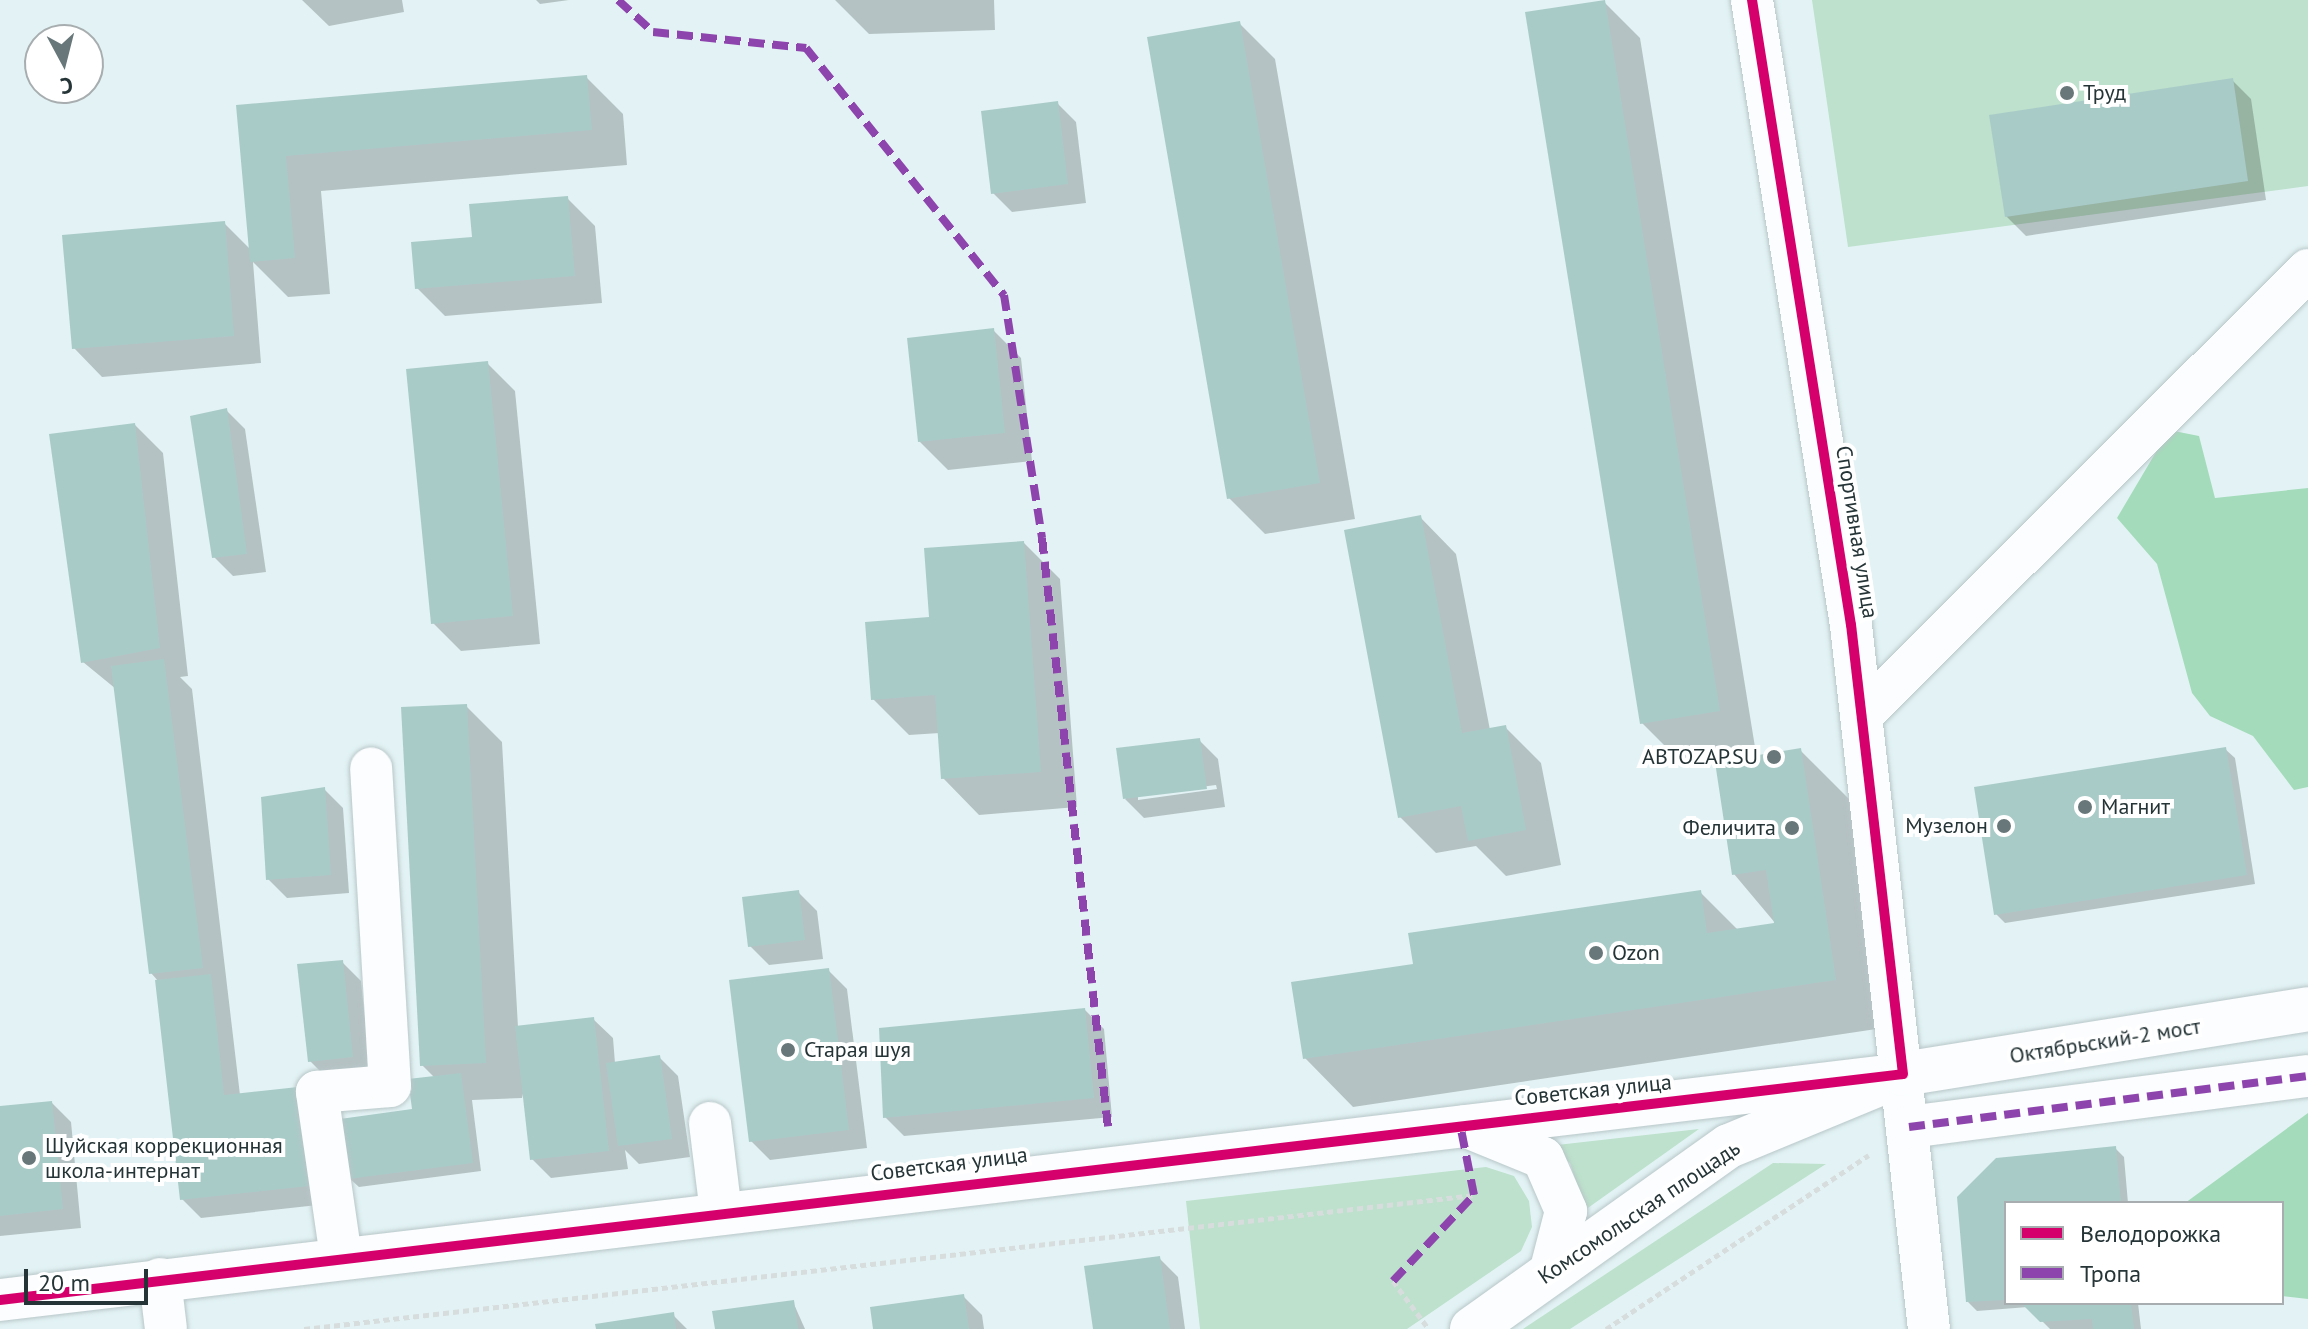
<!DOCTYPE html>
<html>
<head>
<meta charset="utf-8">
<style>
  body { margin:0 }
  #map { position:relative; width:2308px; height:1329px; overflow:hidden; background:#e3f3f5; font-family:"PT Sans",sans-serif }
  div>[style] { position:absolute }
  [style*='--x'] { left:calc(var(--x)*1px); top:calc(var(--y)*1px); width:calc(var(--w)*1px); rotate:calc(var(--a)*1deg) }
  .green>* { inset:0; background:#bde1cc }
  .forest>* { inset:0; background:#a4dcbb }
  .shadow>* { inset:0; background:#0003 }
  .building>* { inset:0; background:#a9cbc8 }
  .path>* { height:5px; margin-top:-2.5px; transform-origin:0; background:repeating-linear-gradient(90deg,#d7dcdc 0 6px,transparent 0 10px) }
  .roads { filter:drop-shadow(0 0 2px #b8c6c8) drop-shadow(0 0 2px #b8c6c8) }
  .minor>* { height:42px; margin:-21px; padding:0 21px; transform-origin:21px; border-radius:21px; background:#fbfdfe }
  .major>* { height:44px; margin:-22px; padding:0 22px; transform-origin:22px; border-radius:22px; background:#fbfdfe }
  .quiet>* { height:8px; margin-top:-4px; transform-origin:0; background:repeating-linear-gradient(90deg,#8e44ad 0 16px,transparent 0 24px) }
  .cycleway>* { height:10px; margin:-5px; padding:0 5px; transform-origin:5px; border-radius:5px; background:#d6006c }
  .dots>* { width:22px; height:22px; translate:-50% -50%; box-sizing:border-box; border:4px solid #fff; border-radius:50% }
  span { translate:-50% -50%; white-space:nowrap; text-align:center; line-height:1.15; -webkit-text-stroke:8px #fff; paint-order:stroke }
  .poi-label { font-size:22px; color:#253436 }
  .left { translate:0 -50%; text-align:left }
  .right { translate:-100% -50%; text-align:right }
  .street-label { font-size:22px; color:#253436 }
  .legend { position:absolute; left:2004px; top:1201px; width:280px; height:104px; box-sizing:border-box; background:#fff; border:2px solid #a8aeaf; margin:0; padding:10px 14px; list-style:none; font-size:24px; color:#253436 }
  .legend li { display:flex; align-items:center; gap:16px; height:40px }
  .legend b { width:40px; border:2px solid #a8aeaf }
  .north { position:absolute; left:24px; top:24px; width:80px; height:80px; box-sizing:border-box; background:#fff; border:2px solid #a8aeaf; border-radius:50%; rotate:173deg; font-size:22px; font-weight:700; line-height:32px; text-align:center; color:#253436 }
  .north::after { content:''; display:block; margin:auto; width:28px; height:36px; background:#687779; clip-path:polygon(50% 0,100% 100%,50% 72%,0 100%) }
  .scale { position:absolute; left:24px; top:1269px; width:124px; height:36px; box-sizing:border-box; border:4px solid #253436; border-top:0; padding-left:10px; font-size:24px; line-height:28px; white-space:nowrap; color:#253436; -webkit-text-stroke:6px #fff; paint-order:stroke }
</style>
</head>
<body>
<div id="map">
  <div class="green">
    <div style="clip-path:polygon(1812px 0,2308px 0,2308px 186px,1848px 247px)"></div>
    <div style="clip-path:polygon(1699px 1129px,1585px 1210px,1570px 1163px,1548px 1146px)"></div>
    <div style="clip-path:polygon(1773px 1163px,1826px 1164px,1570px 1329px,1523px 1329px)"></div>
    <div style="clip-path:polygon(1486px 1167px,1514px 1176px,1529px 1201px,1532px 1227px,1521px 1251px,1407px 1329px,1200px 1329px,1186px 1201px)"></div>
  </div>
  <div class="forest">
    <div style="clip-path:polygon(2169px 430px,2199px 436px,2215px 498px,2308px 488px,2308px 787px,2294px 790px,2253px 736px,2210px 716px,2192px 693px,2157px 564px,2117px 518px)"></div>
    <div style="clip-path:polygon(2308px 1113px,2308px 1299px,2282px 1296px,2282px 1203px,2185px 1203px)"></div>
  </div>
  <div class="shadow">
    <div style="clip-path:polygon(302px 0,402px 0,404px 12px,329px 26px)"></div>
    <div style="clip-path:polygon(536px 0,569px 0,540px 4px)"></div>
    <div style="clip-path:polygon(835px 0,994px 0,995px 30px,869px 34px)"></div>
    <div style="clip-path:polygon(1604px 2px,1640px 38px,1755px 747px,1678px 759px,1642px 723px)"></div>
    <div style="clip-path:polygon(1239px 23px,1275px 59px,1355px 519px,1265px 534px,1229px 498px)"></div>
    <div style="clip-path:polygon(586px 77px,623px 114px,627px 165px,321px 191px,330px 294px,288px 297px,253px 262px,261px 363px,102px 377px,74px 348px,224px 223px,251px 250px,239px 107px)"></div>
    <div style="clip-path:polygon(2232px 80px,2251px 99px,2266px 200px,2026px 236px,2006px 216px)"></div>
    <div style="clip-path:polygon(1057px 103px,1076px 122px,1086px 203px,1012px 212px,993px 193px)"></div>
    <div style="clip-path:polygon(567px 198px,595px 226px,602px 303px,445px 316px,417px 288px,474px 238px)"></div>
    <div style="clip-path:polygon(993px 330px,1021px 358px,1032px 461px,948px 470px,919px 441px)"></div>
    <div style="clip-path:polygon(487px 363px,515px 391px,540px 644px,461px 651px,433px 623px)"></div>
    <div style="clip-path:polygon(226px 410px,245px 429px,266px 572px,233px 576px,214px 557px)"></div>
    <div style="clip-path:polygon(135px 425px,163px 453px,188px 676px,180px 677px,192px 689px,240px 1095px,297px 1089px,327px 1204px,201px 1218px,182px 1199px,159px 982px,151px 973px,116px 689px,83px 662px)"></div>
    <div style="clip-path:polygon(1420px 517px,1456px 554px,1490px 730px,1505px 727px,1541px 763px,1561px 865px,1506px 876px,1476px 846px,1436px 853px,1400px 817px)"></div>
    <div style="clip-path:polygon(1024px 543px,1060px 579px,1077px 807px,979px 815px,943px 778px,940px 733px,909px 735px,873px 699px,931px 619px)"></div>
    <div style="clip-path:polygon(466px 706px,502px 742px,518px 1027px,593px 1019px,613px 1038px,615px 1063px,659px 1057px,678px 1076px,690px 1157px,639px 1164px,625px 1150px,628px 1169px,551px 1178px,532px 1159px,524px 1089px,522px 1098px,472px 1100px,481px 1171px,359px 1187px,349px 1178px,414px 1111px,435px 1078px,422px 1065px)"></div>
    <div style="clip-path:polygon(evenodd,1199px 740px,1218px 759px,1225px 807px,1144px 818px,1125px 799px,1199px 740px,1216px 785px,1217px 789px,1138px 800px,1138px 795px,1216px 785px)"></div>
    <div style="clip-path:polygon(2225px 749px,2235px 758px,2255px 884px,2005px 923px,1996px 914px)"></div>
    <div style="clip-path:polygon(1800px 750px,1849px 799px,1883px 1028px,1353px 1107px,1305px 1058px,1415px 965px,1700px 892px,1738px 930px,1776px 924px,1734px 874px)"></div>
    <div style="clip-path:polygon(324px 789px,343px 808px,349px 893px,287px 898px,268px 879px)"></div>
    <div style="clip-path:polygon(798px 892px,817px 911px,823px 959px,769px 965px,750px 946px)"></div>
    <div style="clip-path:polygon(342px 962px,361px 981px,371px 1076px,329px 1080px,310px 1061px)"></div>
    <div style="clip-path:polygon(828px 970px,847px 989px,867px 1148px,770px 1160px,751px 1141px)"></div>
    <div style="clip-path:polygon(1085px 1010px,1104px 1029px,1112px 1117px,904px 1136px,885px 1117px)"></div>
    <div style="clip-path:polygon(52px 1103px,71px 1122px,81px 1228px,0 1236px,0 1108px)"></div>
    <div style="clip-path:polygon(2115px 1148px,2124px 1157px,2128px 1203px,2006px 1203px,2006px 1303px,2138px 1303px,2141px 1329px,2050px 1329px,2028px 1307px,1977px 1311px,1968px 1302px,1997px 1160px)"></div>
    <div style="clip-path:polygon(1159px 1258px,1178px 1277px,1185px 1329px,1095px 1329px)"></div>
    <div style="clip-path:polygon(963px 1296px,982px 1315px,984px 1329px,875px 1329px)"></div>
    <div style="clip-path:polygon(793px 1302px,805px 1329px,717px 1329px)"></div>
    <div style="clip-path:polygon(673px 1315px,687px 1329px,598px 1329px)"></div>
  </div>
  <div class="building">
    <div style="clip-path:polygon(1605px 0,1720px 711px,1640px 724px,1525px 12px)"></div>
    <div style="clip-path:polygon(1240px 21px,1320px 483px,1227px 499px,1147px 37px)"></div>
    <div style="clip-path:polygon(587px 75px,592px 130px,286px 156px,295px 258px,250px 262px,236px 105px)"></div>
    <div style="clip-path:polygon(2233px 78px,2248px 181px,2005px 217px,1989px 115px)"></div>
    <div style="clip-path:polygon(1058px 101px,1068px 184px,991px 194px,981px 111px)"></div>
    <div style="clip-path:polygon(568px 196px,575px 276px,415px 289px,411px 242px,472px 237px,469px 204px)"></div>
    <div style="clip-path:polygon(225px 221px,234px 336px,72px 349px,62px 235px)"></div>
    <div style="clip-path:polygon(994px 328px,1005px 433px,918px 442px,907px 338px)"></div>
    <div style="clip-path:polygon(488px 361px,513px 616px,431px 624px,406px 369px)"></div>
    <div style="clip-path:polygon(227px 408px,247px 554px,212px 558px,190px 416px)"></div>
    <div style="clip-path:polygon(135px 423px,160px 648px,81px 663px,49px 434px)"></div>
    <div style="clip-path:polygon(1421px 515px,1462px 733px,1506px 725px,1526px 830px,1468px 841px,1461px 806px,1398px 818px,1344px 530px)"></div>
    <div style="clip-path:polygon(1024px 541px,1041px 772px,941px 779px,935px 695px,871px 700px,865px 622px,929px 617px,924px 548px)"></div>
    <div style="clip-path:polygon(164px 659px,203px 968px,149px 974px,111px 666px)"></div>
    <div style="clip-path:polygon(467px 704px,486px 1063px,420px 1066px,401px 707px)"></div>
    <div style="clip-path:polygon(1200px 738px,1207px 789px,1123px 799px,1116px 748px)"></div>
    <div style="clip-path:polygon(2226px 747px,2247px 875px,1994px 915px,1974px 787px)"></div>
    <div style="clip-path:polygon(1801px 748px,1836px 980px,1303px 1059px,1291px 982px,1413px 964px,1408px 933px,1701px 890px,1707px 933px,1774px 923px,1766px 870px,1732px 875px,1715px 762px)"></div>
    <div style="clip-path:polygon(325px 787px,331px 875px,266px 880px,261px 797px)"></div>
    <div style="clip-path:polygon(799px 890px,805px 940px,748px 947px,742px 897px)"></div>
    <div style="clip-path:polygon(343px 960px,353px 1057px,308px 1062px,297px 964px)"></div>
    <div style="clip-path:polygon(829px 968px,849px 1130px,749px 1142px,729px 980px)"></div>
    <div style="clip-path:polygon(211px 974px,224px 1095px,298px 1087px,309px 1186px,180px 1200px,155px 980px)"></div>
    <div style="clip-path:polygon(1085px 1008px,1094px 1098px,883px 1118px,879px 1028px)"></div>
    <div style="clip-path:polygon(594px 1017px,609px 1151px,530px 1160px,515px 1026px)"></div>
    <div style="clip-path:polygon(660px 1055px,672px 1139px,618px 1146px,606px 1063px)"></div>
    <div style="clip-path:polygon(461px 1073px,473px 1163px,348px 1179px,340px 1119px,412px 1109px,408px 1079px)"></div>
    <div style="clip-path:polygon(52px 1101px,63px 1209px,0 1216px,0 1106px)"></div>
    <div style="clip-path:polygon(2116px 1146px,2121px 1203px,2006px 1203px,2006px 1300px,1966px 1302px,1957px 1197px,1996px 1158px)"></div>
    <div style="clip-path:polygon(1160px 1256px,1170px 1329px,1093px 1329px,1084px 1266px)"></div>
    <div style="clip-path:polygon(964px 1294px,969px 1329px,873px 1329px,870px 1307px)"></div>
    <div style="clip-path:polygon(794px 1300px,798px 1329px,715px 1329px,712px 1311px)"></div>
    <div style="clip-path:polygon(2021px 1303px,2131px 1303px,2134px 1329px,2093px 1329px,2092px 1319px,2040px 1322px)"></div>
    <div style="clip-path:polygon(674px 1312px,676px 1329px,596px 1329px,595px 1324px)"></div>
  </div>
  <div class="path">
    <div style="--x:1393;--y:1281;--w:59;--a:53.3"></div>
    <div style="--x:304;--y:1329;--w:1178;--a:-6.53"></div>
    <div style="--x:1606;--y:1329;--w:315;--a:-33.5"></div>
  </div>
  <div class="roads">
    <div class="minor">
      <div style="--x:1752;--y:0;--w:633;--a:81"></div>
      <div style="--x:1851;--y:625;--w:708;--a:83.68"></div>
      <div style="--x:1862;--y:715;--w:630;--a:-44.94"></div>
      <div style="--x:710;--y:1123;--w:90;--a:83"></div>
      <div style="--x:1465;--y:1126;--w:84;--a:22.3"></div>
      <div style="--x:1543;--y:1158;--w:58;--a:66.5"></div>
      <div style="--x:1566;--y:1211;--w:64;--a:104.5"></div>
      <div style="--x:1909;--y:1127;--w:402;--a:-7.3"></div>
      <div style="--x:341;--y:1257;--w:167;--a:-98.3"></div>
      <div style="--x:317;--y:1092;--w:73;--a:-4.7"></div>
      <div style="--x:390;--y:1086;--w:318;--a:-93.4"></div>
      <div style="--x:160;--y:1279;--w:50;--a:83.2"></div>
      <div style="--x:0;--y:1300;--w:1891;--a:-6.77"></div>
    </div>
    <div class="major">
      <div style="--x:1472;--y:1329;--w:315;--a:-35.5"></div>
      <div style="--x:1729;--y:1146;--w:188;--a:-22.5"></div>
      <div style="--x:1903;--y:1074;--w:410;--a:-9.1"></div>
    </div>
  </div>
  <div class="quiet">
    <div style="--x:618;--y:0;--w:47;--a:42.4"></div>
    <div style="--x:653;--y:32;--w:154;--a:6"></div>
    <div style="--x:806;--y:48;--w:317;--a:51.3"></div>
    <div style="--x:1004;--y:295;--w:246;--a:81.1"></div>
    <div style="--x:1042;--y:538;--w:593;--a:83.61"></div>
    <div style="--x:1909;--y:1127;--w:402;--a:-7.3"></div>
    <div style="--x:1393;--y:1281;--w:118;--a:-46.7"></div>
    <div style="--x:1474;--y:1195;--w:72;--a:-101.2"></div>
  </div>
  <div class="cycleway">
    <div style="--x:0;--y:1300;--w:1916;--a:-6.77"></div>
    <div style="--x:1903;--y:1074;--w:452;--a:-96.6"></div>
    <div style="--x:1851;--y:625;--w:633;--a:-99"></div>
  </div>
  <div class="dots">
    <div style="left:2067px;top:93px;background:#687779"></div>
    <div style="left:1774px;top:757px;background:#687779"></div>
    <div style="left:2085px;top:807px;background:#687779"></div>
    <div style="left:2004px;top:826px;background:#687779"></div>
    <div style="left:1792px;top:828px;background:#687779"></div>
    <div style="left:1596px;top:953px;background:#687779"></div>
    <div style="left:788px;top:1050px;background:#687779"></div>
    <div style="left:29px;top:1158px;background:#687779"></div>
  </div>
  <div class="poi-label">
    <span class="left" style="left:2083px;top:93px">Труд</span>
    <span class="right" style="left:1758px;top:757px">АВТОZAP.SU</span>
    <span class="left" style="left:2101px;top:807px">Магнит</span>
    <span class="right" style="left:1988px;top:826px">Музелон</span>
    <span class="right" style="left:1776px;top:828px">Феличита</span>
    <span class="left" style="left:1612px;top:953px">Ozon</span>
    <span class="left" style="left:804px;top:1050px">Старая шуя</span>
    <span class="left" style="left:45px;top:1158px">Шуйская коррекционная<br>школа-интернат</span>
  </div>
  <div class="street-label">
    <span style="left:1857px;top:532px;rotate:81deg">Спортивная улица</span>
    <span style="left:2105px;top:1041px;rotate:-9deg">Октябрьский-2 мост</span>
    <span style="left:1593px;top:1090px;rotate:-6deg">Советская улица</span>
    <span style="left:949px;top:1164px;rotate:-7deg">Советская улица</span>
    <span style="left:1639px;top:1212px;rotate:-34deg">Комсомольская площадь</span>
  </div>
  <ul class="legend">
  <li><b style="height:10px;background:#d6006c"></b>Велодорожка</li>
  <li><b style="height:10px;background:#8e44ad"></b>Тропа</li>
  </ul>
  <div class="north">С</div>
  <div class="scale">20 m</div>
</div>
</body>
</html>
